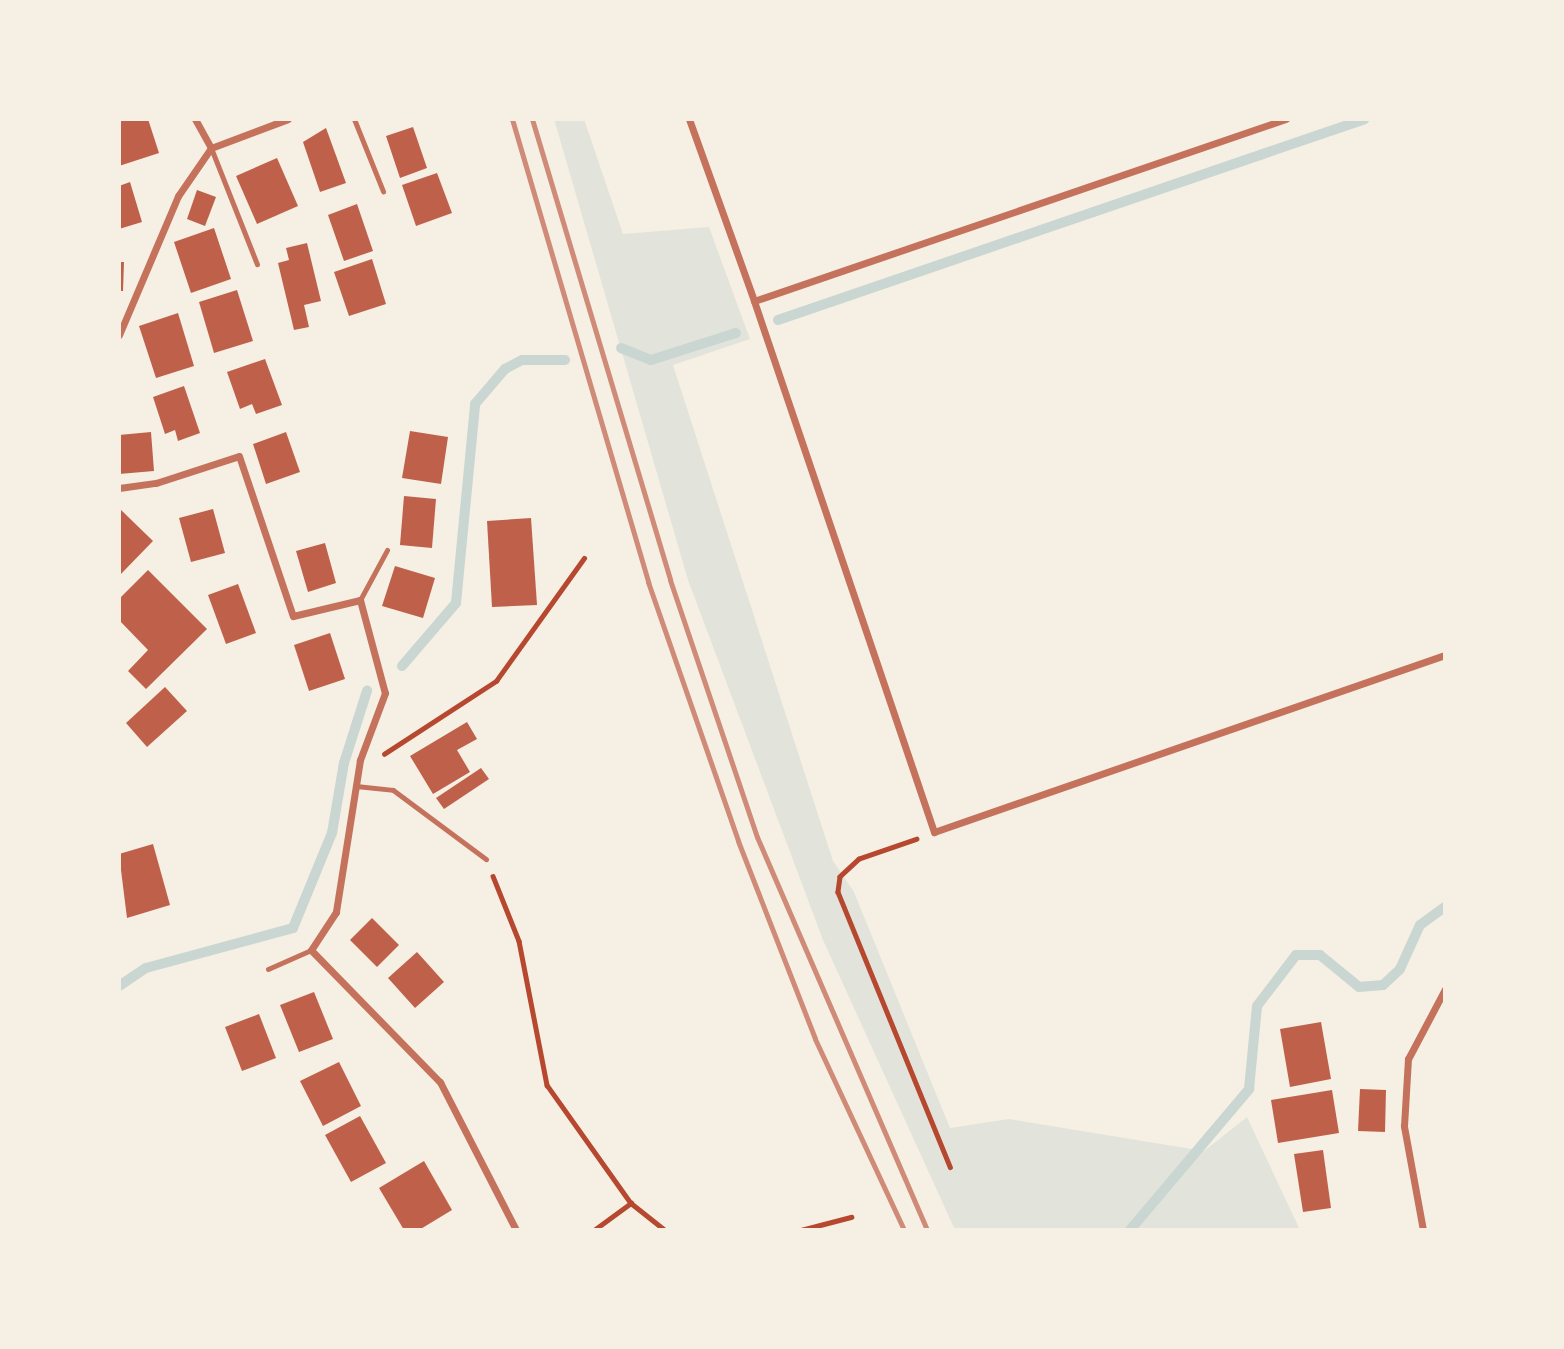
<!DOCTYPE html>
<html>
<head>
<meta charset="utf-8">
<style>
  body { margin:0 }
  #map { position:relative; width:1564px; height:1349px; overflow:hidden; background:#f6efe4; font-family:Mulish,sans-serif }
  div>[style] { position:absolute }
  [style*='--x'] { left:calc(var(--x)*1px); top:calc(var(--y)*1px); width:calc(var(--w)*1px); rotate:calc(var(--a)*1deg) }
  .green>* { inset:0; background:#e2e4dc }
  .stream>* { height:10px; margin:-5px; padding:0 5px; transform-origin:5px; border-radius:5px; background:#c9d6d2 }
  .building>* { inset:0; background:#bf614a }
  .path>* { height:4.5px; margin:-2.25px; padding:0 2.25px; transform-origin:2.25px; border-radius:2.25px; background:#b5482f }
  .service>* { height:5px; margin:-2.5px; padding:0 2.5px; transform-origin:2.5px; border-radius:2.5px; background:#c5725c }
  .minor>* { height:7px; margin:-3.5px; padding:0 3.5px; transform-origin:3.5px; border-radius:3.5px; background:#c5725c }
  .rail>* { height:5px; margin:-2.5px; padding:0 2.5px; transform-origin:2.5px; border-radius:2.5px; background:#cf8b77 }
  span { translate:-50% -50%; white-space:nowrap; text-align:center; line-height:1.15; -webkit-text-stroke:5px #f6efe4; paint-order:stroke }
  .frame { position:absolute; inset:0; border:121px solid #f6efe4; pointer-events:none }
</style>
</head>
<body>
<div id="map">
  <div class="green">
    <div style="clip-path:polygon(554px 119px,584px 119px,623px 234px,709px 227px,750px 339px,673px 365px,833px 861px,854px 892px,950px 1128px,1009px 1119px,1204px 1151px,1247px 1117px,1300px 1230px,955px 1230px,823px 940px,688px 580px)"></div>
  </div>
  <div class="stream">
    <div style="--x:778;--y:320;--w:620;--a:-18.9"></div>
    <div style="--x:621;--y:348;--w:32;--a:22"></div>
    <div style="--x:651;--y:360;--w:89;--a:-17.6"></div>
    <div style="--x:402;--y:666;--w:83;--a:-49.4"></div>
    <div style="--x:456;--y:603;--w:200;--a:-84.5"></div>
    <div style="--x:475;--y:404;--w:46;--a:-49.4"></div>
    <div style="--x:505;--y:369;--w:19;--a:-28"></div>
    <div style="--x:522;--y:360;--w:43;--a:0"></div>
    <div style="--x:119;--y:986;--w:32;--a:-34"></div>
    <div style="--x:146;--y:968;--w:152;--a:-15.2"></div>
    <div style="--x:293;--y:928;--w:103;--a:-67.7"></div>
    <div style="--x:332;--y:833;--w:71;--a:-80.3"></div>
    <div style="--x:344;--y:763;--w:76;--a:-72.3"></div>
    <div style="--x:1130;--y:1230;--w:185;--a:-49.8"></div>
    <div style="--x:1249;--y:1089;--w:83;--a:-84.5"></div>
    <div style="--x:1257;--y:1006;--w:64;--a:-52.6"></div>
    <div style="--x:1296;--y:955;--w:24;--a:0"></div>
    <div style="--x:1320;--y:955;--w:50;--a:39.4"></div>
    <div style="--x:1359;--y:987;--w:24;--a:-5"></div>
    <div style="--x:1383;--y:985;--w:23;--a:-43"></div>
    <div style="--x:1400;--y:969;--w:48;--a:-65.6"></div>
    <div style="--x:1420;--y:925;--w:31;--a:-36"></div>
  </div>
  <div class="building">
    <div style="clip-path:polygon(119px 119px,148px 119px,159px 153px,119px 166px)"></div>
    <div style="clip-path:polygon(413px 127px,427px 168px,400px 178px,386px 136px)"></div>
    <div style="clip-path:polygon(326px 128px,346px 183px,320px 192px,303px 142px)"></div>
    <div style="clip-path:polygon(277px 158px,298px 206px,257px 224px,236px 176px)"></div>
    <div style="clip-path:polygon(437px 173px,452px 213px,416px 226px,402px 185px)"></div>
    <div style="clip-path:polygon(130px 182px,142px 222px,119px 229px,119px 186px)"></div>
    <div style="clip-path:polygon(197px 190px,216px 197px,205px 226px,187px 219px)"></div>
    <div style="clip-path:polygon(357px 204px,373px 251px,344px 261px,328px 215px)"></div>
    <div style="clip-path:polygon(214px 228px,231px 279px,191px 293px,174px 242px)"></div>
    <div style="clip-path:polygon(307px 243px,321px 301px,304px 305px,309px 327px,294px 330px,278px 263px,289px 260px,286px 248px)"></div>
    <div style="clip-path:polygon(372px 259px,386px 304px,349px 316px,334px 272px)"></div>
    <div style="clip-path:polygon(119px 262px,124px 262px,123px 291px,119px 291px)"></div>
    <div style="clip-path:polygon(237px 290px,253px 341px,214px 353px,199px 302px)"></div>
    <div style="clip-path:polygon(178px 313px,194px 366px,156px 378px,139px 326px)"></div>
    <div style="clip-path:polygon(265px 359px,282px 405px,256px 414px,252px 404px,240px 409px,227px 372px)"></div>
    <div style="clip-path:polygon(184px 386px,200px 433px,178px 441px,175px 430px,165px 434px,153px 397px)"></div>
    <div style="clip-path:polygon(410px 431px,448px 437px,441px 484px,402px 478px)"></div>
    <div style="clip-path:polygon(151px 432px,154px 471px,119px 474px,119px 435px)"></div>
    <div style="clip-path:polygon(286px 432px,300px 472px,266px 484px,253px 444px)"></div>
    <div style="clip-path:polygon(404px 496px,436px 499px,432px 548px,400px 545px)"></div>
    <div style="clip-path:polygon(119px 508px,153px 541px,119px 576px)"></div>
    <div style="clip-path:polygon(213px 509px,225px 553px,191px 562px,179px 518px)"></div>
    <div style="clip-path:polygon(531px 518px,537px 605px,492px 607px,487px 521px)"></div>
    <div style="clip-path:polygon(325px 543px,336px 583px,308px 592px,296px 551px)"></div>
    <div style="clip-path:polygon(395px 566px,435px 578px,423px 618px,382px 606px)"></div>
    <div style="clip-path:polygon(148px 570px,207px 629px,146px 689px,128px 671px,148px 650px,119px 620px,119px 599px)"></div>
    <div style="clip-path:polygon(238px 584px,256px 633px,226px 644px,208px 595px)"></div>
    <div style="clip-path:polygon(330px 633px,345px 679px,309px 691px,294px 645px)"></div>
    <div style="clip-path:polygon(165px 687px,187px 711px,147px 747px,126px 723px)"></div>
    <div style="clip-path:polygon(467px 722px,477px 739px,457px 750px,470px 772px,433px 794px,410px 756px)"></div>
    <div style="clip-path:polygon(481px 768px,489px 779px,444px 809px,436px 798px)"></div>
    <div style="clip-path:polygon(153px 844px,170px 905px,127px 918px,119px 854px)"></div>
    <div style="clip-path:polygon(372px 918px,399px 945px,377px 967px,350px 940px)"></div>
    <div style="clip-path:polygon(417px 952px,444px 982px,415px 1008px,388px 978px)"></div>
    <div style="clip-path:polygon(314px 992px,333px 1039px,299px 1052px,280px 1005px)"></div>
    <div style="clip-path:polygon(259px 1014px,276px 1058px,242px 1071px,225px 1027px)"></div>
    <div style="clip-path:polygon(1321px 1022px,1331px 1079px,1290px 1087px,1280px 1029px)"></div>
    <div style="clip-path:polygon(339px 1062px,361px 1106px,323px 1126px,300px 1081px)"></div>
    <div style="clip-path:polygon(1360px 1089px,1386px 1090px,1385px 1132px,1358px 1131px)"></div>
    <div style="clip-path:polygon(1332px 1090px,1339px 1133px,1278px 1143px,1271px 1100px)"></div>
    <div style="clip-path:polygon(360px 1116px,386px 1163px,351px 1182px,325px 1135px)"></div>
    <div style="clip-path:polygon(1323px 1150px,1331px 1208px,1303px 1212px,1294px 1154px)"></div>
    <div style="clip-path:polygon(424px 1161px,452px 1210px,419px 1230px,404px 1230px,379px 1188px)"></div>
  </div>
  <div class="path">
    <div style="--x:384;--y:754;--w:134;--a:-33.1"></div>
    <div style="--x:496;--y:681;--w:151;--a:-54.4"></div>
    <div style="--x:917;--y:839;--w:61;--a:161"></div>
    <div style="--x:859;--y:859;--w:26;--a:137"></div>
    <div style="--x:840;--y:877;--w:15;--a:98"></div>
    <div style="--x:838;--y:892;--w:297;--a:67.8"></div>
    <div style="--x:493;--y:876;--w:70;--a:68.2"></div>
    <div style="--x:519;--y:941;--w:147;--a:79"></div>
    <div style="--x:547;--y:1085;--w:145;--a:54.6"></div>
    <div style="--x:631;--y:1203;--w:43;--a:38.5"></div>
    <div style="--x:594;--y:1230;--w:46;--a:-36.1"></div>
    <div style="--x:801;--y:1230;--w:52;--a:-14.6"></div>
  </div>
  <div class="service">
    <div style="--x:354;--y:119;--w:78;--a:68.1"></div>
    <div style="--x:211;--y:148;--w:125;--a:68.4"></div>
    <div style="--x:360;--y:600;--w:57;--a:-61.6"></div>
    <div style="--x:356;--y:786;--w:37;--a:6"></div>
    <div style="--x:393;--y:790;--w:116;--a:36.6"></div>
    <div style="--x:268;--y:969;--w:47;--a:-23.8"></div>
  </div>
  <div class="minor">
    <div style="--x:195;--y:119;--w:33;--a:61"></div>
    <div style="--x:689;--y:119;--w:193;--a:70.3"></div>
    <div style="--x:754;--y:301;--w:562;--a:-18.89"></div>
    <div style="--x:754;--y:301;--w:561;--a:71.27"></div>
    <div style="--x:934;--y:832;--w:541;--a:-19.11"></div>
    <div style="--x:119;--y:335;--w:151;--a:-67"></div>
    <div style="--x:178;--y:196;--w:58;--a:-55.5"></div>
    <div style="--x:211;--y:148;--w:82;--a:-20.6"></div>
    <div style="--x:119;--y:488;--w:37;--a:-8"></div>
    <div style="--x:156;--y:483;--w:87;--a:-18"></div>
    <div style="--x:239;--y:456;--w:169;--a:71.4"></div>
    <div style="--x:293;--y:616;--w:69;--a:-13.4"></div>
    <div style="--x:360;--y:600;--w:96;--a:75"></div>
    <div style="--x:385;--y:693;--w:72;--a:110.5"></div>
    <div style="--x:360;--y:760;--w:154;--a:99"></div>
    <div style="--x:336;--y:912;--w:45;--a:123.3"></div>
    <div style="--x:311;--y:950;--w:185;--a:45.7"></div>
    <div style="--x:440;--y:1082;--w:166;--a:62.8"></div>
    <div style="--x:1423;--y:1230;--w:106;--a:-100.4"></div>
    <div style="--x:1404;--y:1126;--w:67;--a:-86.6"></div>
    <div style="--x:1408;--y:1059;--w:79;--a:-62.1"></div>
  </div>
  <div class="rail">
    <div style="--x:512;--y:119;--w:483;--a:73.6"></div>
    <div style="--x:648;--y:582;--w:274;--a:70.8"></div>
    <div style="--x:738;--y:841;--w:212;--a:68.7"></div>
    <div style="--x:815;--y:1039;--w:211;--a:65"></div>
    <div style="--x:532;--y:119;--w:481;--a:73.3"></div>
    <div style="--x:670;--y:580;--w:271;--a:71.3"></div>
    <div style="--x:757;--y:837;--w:428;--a:66.6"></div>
  </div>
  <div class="frame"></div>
</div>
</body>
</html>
